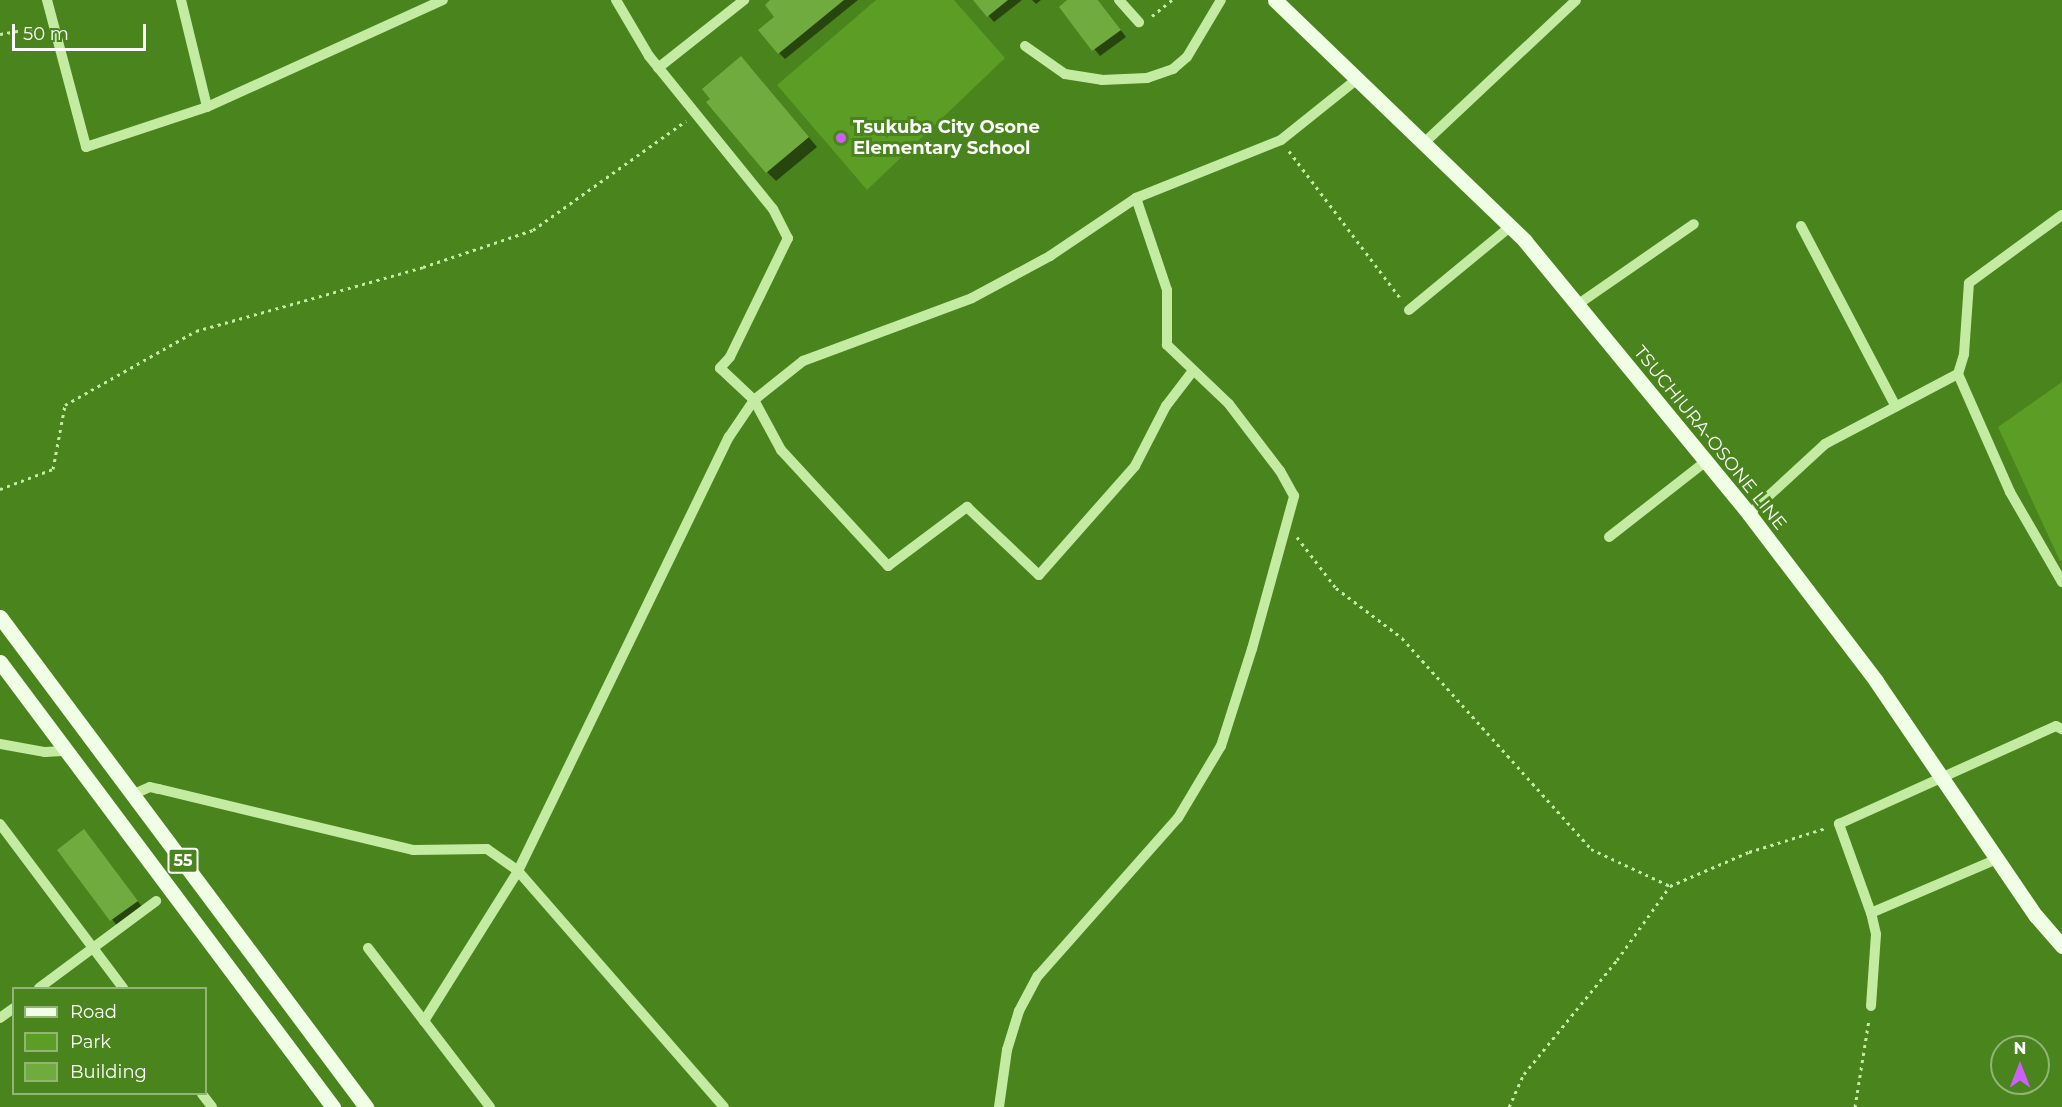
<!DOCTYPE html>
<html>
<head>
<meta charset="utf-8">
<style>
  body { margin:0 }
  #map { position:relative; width:2062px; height:1107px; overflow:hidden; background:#49841c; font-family:Montserrat,sans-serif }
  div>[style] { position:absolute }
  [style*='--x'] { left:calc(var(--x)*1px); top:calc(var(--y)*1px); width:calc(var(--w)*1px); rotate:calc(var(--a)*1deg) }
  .green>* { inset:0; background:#5b9d25 }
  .shadow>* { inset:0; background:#0007 }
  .building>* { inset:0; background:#70ab40 }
  .path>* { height:3px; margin-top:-1.5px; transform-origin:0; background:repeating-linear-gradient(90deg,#c3eba2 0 3px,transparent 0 7.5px) }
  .minor>* { height:10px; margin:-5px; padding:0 5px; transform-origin:5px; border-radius:5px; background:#c3eba2 }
  .major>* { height:15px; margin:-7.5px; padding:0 7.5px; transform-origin:7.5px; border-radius:7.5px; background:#f0fee6 }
  .dots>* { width:16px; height:16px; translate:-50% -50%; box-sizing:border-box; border:3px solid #49841c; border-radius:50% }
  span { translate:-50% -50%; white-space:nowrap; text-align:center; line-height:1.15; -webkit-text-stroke:6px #49841c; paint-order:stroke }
  .shield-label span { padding:2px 4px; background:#49841c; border:2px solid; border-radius:4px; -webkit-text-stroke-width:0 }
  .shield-label { font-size:16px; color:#fff; font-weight:700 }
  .poi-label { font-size:18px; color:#fff; font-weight:700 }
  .left { translate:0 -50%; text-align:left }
  .street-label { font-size:18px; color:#fff }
  .legend { position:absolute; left:12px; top:987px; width:195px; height:108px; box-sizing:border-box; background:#49841c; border:2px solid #92b577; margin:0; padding:8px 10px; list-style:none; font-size:18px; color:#fff }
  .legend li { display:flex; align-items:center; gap:12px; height:30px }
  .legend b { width:30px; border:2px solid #92b577 }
  .north { position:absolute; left:1990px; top:1035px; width:60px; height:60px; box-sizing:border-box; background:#49841c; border:2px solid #92b577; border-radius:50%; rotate:0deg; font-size:16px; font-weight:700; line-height:24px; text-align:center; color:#fff }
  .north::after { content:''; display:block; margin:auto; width:21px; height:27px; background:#ce5ffc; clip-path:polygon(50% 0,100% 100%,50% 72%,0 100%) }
  .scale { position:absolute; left:12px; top:24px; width:134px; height:27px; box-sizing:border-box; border:3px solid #fff; border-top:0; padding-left:8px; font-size:18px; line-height:21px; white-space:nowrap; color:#fff; -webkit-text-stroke:4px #49841c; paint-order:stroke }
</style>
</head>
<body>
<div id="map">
  <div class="green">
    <div style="clip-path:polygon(876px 0,954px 0,1005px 58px,867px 190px,777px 85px)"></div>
    <div style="clip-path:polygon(2062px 382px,2062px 561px,2060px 561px,1998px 427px)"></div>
  </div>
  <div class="shadow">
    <div style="clip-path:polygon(773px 0,858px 0,785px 59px,779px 53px)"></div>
    <div style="clip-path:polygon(975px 0,1022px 0,994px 22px)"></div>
    <div style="clip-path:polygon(1032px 0,1041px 0,1036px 4px)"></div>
    <div style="clip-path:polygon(1070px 0,1098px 0,1126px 37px,1100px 56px,1061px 7px)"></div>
    <div style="clip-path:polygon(750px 67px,817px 147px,776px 181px,767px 172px)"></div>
    <div style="clip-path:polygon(84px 831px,143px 908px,118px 927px,59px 850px)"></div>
  </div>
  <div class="building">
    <div style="clip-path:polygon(770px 0,844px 0,778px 54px,758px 30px,774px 17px,765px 5px)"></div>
    <div style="clip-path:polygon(973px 0,1008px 0,987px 17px)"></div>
    <div style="clip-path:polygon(1067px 0,1098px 0,1121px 30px,1092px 51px,1059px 7px)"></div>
    <div style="clip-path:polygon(741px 56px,809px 137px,766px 173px,706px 102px,710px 99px,702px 89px)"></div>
    <div style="clip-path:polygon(84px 829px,138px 901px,110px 921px,57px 850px)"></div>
  </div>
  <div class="path">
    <div style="--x:1152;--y:16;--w:26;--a:-39"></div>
    <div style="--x:0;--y:34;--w:41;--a:-9.9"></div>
    <div style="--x:1289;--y:151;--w:186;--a:52.9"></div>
    <div style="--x:0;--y:489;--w:57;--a:-20.7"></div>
    <div style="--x:53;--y:469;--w:65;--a:-79.4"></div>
    <div style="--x:65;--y:405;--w:150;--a:-29.5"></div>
    <div style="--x:196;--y:331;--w:236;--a:-15.7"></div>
    <div style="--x:423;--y:267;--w:116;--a:-18.6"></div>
    <div style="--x:533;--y:230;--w:188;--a:-35.5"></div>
    <div style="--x:1297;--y:537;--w:64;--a:52.6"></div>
    <div style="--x:1336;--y:588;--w:83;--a:37.1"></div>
    <div style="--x:1402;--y:638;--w:283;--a:48.1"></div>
    <div style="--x:1591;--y:849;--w:87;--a:25.1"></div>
    <div style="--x:1670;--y:886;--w:86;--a:-23.3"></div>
    <div style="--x:1749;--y:852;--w:81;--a:-17.3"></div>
    <div style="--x:1509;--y:1107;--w:36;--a:-66"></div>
    <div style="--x:1524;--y:1074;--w:147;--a:-50.8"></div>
    <div style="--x:1617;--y:960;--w:91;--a:-54.4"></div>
    <div style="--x:1855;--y:1107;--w:88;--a:-80.9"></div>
  </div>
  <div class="minor">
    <div style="--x:47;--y:0;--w:152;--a:75.1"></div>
    <div style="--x:86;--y:147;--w:127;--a:-18.3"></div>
    <div style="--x:207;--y:107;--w:259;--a:-24.4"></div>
    <div style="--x:181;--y:0;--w:110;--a:76.3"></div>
    <div style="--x:616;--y:0;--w:65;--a:59.5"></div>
    <div style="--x:649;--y:56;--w:197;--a:51"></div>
    <div style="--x:773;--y:209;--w:33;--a:63"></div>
    <div style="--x:788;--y:238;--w:132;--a:116"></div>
    <div style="--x:730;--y:357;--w:15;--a:132"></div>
    <div style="--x:720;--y:368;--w:47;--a:43.3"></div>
    <div style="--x:754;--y:400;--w:57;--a:61.6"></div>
    <div style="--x:781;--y:450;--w:158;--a:47.3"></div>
    <div style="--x:888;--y:566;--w:99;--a:-36.8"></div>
    <div style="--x:967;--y:507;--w:99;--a:43.4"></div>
    <div style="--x:1039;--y:575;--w:145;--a:-48.6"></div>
    <div style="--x:1135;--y:466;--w:68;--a:-62.7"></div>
    <div style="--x:1166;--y:406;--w:43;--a:-52.6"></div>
    <div style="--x:1119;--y:0;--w:30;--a:48"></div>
    <div style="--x:1025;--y:46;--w:49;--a:35"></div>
    <div style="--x:1065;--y:74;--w:37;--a:9"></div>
    <div style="--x:1102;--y:80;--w:45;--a:-2.5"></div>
    <div style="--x:1147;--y:78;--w:28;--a:-19"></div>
    <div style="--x:1173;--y:69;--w:18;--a:-41"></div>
    <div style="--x:1187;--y:57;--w:66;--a:-59.2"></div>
    <div style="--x:658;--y:68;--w:110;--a:-38.3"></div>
    <div style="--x:1425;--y:142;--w:207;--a:-43.2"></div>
    <div style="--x:1801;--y:226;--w:204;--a:62.3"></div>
    <div style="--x:1577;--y:305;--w:142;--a:-34.7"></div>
    <div style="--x:1409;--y:310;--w:132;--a:-39.5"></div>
    <div style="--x:1958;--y:374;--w:129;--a:66.2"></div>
    <div style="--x:2010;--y:492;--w:104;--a:60"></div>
    <div style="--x:1749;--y:514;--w:103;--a:-42.6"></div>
    <div style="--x:1825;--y:444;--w:150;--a:-27.8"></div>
    <div style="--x:1958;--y:374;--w:21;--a:-73"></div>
    <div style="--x:1964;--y:354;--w:71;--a:-86"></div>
    <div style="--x:1969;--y:283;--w:115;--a:-36.2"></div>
    <div style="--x:1609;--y:537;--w:122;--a:-38"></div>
    <div style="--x:0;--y:744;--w:46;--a:10.1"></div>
    <div style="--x:45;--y:752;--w:22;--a:-3"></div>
    <div style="--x:134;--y:794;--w:17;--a:-24"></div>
    <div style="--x:150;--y:787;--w:9;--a:13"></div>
    <div style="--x:159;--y:789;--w:261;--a:13.5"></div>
    <div style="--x:413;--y:850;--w:74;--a:-0.8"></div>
    <div style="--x:487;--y:849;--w:38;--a:35"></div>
    <div style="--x:518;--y:871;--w:313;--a:48.9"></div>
    <div style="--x:0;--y:824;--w:205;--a:53.1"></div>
    <div style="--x:1997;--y:859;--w:137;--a:156.8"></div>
    <div style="--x:1871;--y:913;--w:95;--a:-109.8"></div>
    <div style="--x:1839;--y:824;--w:238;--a:-24.3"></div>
    <div style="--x:2056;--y:726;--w:7;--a:27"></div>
    <div style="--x:368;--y:948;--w:92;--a:52.5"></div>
    <div style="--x:39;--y:988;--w:146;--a:-36.6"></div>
    <div style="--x:1871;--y:1006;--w:72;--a:-86"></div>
    <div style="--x:1876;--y:934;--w:22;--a:-103"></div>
    <div style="--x:0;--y:1018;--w:17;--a:-36"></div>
    <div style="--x:202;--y:1094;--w:16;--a:52"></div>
    <div style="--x:490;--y:1107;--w:108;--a:-127.5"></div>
    <div style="--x:424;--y:1021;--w:177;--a:-57.9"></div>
    <div style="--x:518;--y:871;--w:483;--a:-64.1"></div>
    <div style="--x:729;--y:437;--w:45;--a:-56"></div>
    <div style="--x:754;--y:400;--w:63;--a:-38.5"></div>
    <div style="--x:803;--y:361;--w:180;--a:-20.4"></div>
    <div style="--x:972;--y:298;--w:89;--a:-28.3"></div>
    <div style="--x:1050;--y:256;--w:104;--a:-34"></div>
    <div style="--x:1136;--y:198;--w:156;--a:-21.8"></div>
    <div style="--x:1281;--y:140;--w:96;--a:-38.7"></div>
    <div style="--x:999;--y:1107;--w:58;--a:-82"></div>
    <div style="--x:1007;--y:1050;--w:41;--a:-72.9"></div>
    <div style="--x:1019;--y:1011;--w:40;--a:-62"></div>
    <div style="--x:1038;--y:976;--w:211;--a:-48.5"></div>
    <div style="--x:1178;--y:818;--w:84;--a:-59.2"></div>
    <div style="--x:1221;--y:746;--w:102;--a:-72.3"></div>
    <div style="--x:1252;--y:649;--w:159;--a:-74.6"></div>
    <div style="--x:1294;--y:496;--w:29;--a:-119"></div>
    <div style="--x:1280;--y:471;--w:84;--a:-127.3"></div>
    <div style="--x:1229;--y:404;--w:86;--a:-136.4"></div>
    <div style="--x:1167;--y:345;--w:55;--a:-90"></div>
    <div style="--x:1167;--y:290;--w:97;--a:-108.6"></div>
  </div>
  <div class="major">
    <div style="--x:1275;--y:0;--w:347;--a:43.9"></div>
    <div style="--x:1525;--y:241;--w:353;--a:50.6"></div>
    <div style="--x:1749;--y:514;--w:210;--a:52.7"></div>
    <div style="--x:1876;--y:681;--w:284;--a:55.8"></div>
    <div style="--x:2036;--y:916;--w:40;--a:49"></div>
    <div style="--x:0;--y:617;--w:612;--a:53.24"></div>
    <div style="--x:0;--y:662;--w:556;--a:53.19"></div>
  </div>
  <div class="dots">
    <div style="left:841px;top:138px;background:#ce5ffc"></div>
  </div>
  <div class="shield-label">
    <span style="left:183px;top:861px">55</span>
  </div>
  <div class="poi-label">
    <span class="left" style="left:853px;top:138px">Tsukuba City Osone<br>Elementary School</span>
  </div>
  <div class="street-label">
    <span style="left:1710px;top:438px;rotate:51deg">TSUCHIURA-OSONE LINE</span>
  </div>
  <ul class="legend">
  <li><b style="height:8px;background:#f0fee6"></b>Road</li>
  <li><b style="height:16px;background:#5b9d25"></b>Park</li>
  <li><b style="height:16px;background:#70ab40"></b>Building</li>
  </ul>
  <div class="north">N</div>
  <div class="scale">50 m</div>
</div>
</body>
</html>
